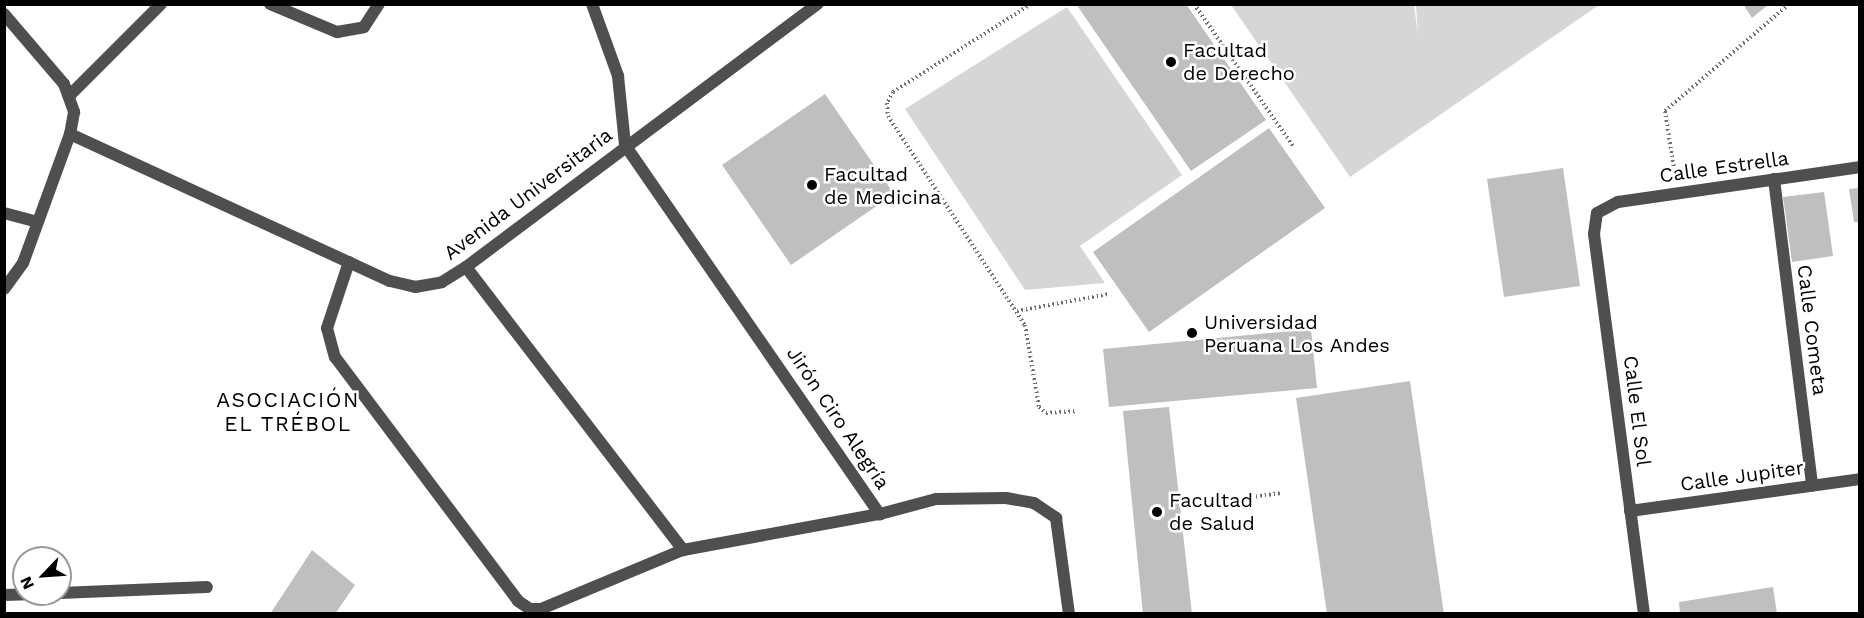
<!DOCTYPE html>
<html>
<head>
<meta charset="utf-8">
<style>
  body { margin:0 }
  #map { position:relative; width:1864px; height:618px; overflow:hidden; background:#fff; font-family:"Work Sans",sans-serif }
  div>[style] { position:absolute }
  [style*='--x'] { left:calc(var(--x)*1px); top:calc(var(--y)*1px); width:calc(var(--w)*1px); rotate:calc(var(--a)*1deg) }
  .green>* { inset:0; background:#d6d6d6 }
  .building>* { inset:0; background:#bfbfbf }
  .path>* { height:4px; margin-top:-2px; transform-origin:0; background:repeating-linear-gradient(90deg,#717171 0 1.5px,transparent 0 4.5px) }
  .minor>* { height:12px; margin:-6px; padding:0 6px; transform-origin:6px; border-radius:6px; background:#4f4f4f }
  .dots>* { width:16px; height:16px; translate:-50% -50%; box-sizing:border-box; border:3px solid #fff; border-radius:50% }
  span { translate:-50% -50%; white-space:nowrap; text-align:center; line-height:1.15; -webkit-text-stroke:5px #fff; paint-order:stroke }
  .poi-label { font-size:20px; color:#000 }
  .left { translate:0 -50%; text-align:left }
  .street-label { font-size:20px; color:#000 }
  .neighbourhood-label { font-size:21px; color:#000; letter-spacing:1.5px }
  .frame { position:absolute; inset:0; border:6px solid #000; pointer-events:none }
  .north { position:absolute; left:12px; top:546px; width:60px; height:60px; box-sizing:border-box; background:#fff; border:2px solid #999; border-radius:50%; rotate:245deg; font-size:16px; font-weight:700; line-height:24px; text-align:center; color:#000 }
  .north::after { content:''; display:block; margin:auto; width:21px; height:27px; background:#000; clip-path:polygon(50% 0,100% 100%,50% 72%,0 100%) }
</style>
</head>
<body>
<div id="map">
  <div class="green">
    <div style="clip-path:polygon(1231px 5px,1414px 5px,1418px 35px,1416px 5px,1599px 5px,1350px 177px)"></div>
    <div style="clip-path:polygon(1067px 7px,1182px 175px,1080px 246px,1105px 283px,1025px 290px,905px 109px)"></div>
  </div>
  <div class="building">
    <div style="clip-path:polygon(1076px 4px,1186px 4px,1266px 120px,1191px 171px)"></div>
    <div style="clip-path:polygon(1743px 4px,1769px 4px,1752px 18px)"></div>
    <div style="clip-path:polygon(825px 94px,894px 194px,791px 265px,722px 165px)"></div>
    <div style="clip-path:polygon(1269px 128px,1325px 208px,1149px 332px,1093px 252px)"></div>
    <div style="clip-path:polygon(1563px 168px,1580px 286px,1504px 297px,1487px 179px)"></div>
    <div style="clip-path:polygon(1860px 188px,1860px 222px,1854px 222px,1849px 189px)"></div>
    <div style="clip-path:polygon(1824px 192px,1833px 256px,1792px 262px,1783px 197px)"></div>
    <div style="clip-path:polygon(1311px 329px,1317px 388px,1109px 407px,1103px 349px)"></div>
    <div style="clip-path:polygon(1410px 381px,1444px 614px,1327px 614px,1296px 398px)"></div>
    <div style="clip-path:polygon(1169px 407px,1192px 614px,1143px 614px,1123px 411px)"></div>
    <div style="clip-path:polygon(312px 550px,355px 585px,335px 614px,270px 614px)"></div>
    <div style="clip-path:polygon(1773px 587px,1777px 614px,1680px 614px,1679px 602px)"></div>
  </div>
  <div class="path">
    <div style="--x:1031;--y:4;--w:164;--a:147.5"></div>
    <div style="--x:893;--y:92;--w:13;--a:119"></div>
    <div style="--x:887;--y:103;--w:13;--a:86"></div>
    <div style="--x:888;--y:116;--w:250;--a:56.8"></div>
    <div style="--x:1025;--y:325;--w:83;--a:80.3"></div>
    <div style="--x:1039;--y:407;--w:9;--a:41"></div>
    <div style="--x:1046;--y:413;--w:30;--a:-4"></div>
    <div style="--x:1194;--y:4;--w:173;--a:55.1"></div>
    <div style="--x:1675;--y:175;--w:65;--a:-98.9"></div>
    <div style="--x:1665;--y:111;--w:164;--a:-40.8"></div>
    <div style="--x:1017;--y:311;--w:94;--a:-10.5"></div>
    <div style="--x:1189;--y:506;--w:93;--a:-8"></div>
  </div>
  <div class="minor">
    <div style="--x:270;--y:4;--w:73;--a:22.7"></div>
    <div style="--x:337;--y:32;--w:27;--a:-10"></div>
    <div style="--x:364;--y:27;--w:27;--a:-57"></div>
    <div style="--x:592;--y:4;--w:77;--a:70.1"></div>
    <div style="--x:618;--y:76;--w:69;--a:84.2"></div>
    <div style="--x:625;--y:145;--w:449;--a:55.4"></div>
    <div style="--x:880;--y:514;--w:58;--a:-15"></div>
    <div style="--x:936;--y:499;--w:70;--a:-0.8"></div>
    <div style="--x:1006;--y:498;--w:28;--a:10"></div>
    <div style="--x:1034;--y:503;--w:27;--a:34"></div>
    <div style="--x:1056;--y:518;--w:97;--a:82.3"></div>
    <div style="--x:4;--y:14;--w:92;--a:49.4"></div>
    <div style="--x:64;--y:84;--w:30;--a:70"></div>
    <div style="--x:74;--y:112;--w:22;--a:100"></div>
    <div style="--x:70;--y:134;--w:137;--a:110"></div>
    <div style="--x:23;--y:263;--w:32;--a:126"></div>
    <div style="--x:71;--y:94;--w:127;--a:-45"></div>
    <div style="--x:70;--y:134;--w:352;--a:24.7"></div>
    <div style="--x:390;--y:281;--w:26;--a:13"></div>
    <div style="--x:415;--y:287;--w:27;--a:-10"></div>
    <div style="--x:442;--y:282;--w:28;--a:-32"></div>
    <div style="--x:466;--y:267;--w:439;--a:-36.8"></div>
    <div style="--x:1774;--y:179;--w:309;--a:82.9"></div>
    <div style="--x:4;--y:213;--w:35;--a:15"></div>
    <div style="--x:349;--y:262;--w:70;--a:108.4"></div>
    <div style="--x:327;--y:328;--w:30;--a:75"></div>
    <div style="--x:335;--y:357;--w:305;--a:53.1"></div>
    <div style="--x:518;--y:601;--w:14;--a:34"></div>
    <div style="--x:530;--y:609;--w:11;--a:0"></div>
    <div style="--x:541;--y:609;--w:154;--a:-22.6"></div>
    <div style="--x:683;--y:550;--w:200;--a:-10.4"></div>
    <div style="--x:466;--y:267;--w:357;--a:52.5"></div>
    <div style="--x:1630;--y:511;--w:232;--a:-7.9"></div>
    <div style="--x:60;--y:593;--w:147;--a:-2.3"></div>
    <div style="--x:4;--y:595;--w:24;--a:-2"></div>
    <div style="--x:1644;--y:614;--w:383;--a:-97.5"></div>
    <div style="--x:1594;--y:234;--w:21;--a:-82"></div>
    <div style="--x:1597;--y:213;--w:24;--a:-28"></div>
    <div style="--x:1618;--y:202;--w:245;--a:-8.2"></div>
  </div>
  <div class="dots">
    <div style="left:1171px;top:62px;background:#000"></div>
    <div style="left:812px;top:185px;background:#000"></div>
    <div style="left:1192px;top:333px;background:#000"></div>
    <div style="left:1157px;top:512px;background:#000"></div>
  </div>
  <div class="poi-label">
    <span class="left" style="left:1183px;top:62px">Facultad<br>de Derecho</span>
    <span class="left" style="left:824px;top:186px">Facultad<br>de Medicina</span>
    <span class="left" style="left:1204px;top:334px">Universidad<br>Peruana Los Andes</span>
    <span class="left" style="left:1169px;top:512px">Facultad<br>de Salud</span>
  </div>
  <div class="street-label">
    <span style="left:1724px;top:167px;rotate:-8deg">Calle Estrella</span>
    <span style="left:528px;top:194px;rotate:-37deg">Avenida Universitaria</span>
    <span style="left:1812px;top:330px;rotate:83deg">Calle Cometa</span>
    <span style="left:1637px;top:411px;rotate:83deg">Calle El Sol</span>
    <span style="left:838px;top:418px;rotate:56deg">Jirón Ciro Alegría</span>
    <span style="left:1742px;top:476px;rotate:-8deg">Calle Jupiter</span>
  </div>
  <div class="neighbourhood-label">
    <span style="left:288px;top:412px">ASOCIACIÓN<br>EL TRÉBOL</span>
  </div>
  <div class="frame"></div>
  <div class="north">N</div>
</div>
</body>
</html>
